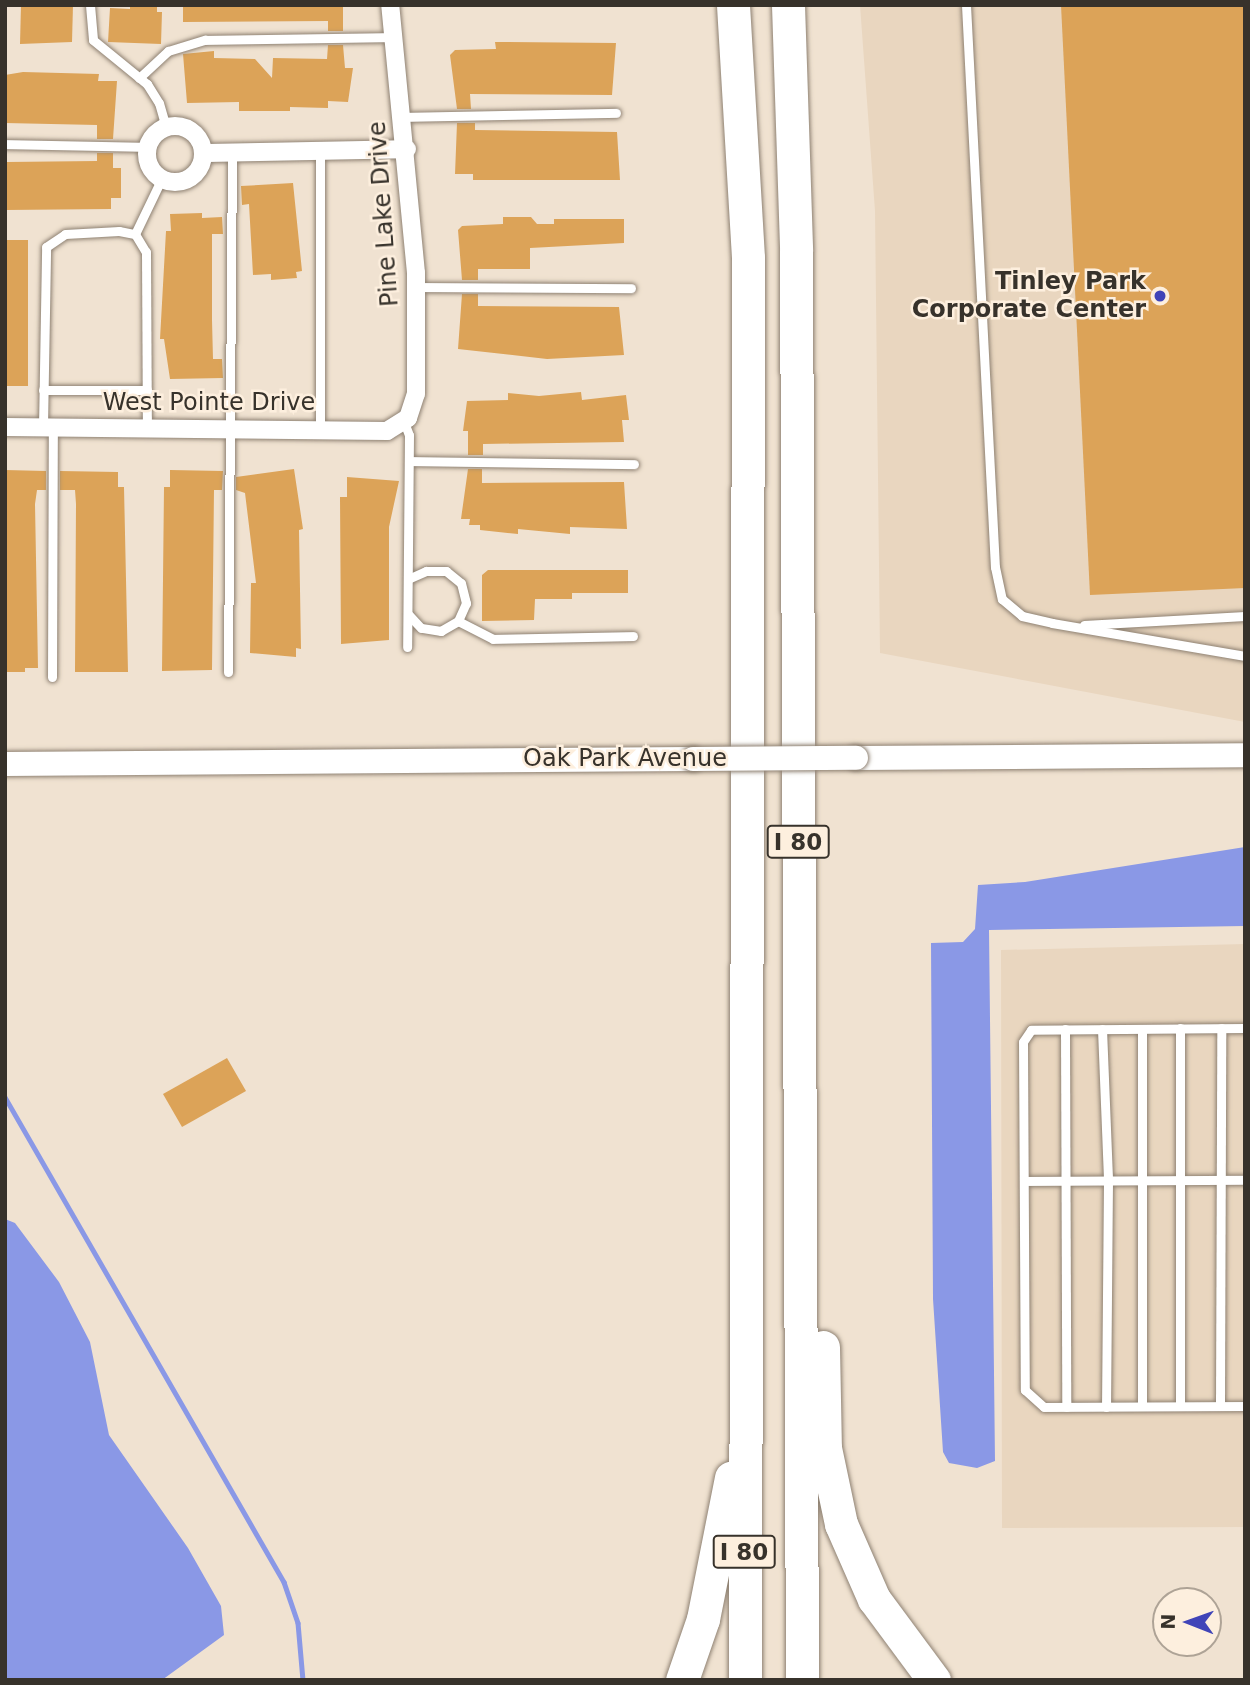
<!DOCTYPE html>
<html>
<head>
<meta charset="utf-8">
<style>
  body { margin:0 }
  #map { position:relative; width:1250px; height:1685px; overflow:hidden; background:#f0e2d1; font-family:"DejaVu Sans",sans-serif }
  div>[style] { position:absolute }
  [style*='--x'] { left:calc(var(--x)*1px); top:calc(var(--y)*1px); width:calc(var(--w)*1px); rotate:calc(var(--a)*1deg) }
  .built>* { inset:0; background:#e9d6bf }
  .water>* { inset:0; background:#8a98e6 }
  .stream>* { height:4.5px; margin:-2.25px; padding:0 2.25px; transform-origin:2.25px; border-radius:2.25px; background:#8a98e6 }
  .building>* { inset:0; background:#dca358 }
  .roads { filter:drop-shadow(0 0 2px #8e8172) drop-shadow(0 0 2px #8e8172) }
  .lane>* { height:9px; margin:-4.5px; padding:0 4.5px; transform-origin:4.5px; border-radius:4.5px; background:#fff }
  .street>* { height:18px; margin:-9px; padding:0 9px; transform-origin:9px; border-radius:9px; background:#fff }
  .street>.ring { margin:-9px; padding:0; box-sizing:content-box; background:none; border:18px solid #fff; border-radius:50% }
  .secondary>* { height:24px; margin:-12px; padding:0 12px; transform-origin:12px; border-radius:12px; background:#fff }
  .highway>* { height:33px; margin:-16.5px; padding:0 16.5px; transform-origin:16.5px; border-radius:16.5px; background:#fff }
  .bridges { filter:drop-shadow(0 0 2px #8e8172) drop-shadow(0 0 2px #8e8172) }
  .secondary-bridge>* { height:24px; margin:-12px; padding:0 12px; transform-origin:12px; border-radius:12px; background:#fff }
  .dots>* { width:19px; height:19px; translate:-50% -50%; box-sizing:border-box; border:4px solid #fdefde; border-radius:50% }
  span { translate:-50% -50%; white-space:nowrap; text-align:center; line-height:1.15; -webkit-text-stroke:5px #fdefde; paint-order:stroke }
  .shield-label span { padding:2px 5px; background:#fdefde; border:2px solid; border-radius:5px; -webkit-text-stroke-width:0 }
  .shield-label { font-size:23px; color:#37322b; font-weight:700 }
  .street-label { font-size:24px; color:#37322b }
  .poi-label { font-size:24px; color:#37322b; font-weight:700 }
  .right { translate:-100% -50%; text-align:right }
  .frame { position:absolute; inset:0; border:7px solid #37322b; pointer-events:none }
  .north { position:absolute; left:1152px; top:1587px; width:70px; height:70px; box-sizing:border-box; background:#fdefde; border:2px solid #aea396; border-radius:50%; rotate:271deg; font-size:19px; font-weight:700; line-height:28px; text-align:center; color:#37322b }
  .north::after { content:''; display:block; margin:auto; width:24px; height:32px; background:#4044b8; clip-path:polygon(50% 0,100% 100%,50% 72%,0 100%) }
</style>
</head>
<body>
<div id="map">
  <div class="built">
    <div style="clip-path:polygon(860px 5px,1245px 5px,1245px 722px,880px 653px,875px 211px)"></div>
    <div style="clip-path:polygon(1245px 944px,1245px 1527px,1002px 1528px,1001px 950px)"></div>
  </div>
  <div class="water">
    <div style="clip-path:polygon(1245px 847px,1245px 926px,989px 930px,995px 1461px,977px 1468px,949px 1463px,943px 1452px,933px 1299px,931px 943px,963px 942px,975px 929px,978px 885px,1025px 882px)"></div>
    <div style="clip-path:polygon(5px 1219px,15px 1223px,59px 1282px,90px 1342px,109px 1435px,188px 1548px,221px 1606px,224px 1635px,162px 1680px,5px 1680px)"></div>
  </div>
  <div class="stream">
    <div style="--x:5;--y:1097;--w:560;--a:60.09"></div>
    <div style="--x:284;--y:1582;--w:43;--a:71.1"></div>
    <div style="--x:298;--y:1623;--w:57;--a:85"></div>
  </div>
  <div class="building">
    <div style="clip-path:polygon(21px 5px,73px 5px,72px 42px,20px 44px)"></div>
    <div style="clip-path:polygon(130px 5px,157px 5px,157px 12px,162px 12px,161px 44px,108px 42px,110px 8px,130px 9px)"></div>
    <div style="clip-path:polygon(183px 5px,343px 5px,343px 31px,328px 31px,328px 21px,183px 22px)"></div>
    <div style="clip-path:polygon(1061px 5px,1245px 5px,1245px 588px,1090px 595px)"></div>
    <div style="clip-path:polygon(495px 42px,616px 43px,612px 95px,470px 94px,471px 109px,457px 109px,450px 55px,455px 50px,496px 49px)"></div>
    <div style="clip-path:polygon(328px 45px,343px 45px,345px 68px,353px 68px,348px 102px,328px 101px,328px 108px,290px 107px,290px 111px,239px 111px,239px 102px,187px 103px,183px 54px,214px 51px,214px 58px,255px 59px,272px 78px,273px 58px,327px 59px)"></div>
    <div style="clip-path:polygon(23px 72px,99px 74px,98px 81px,117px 81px,113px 139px,97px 139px,97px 125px,5px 123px,5px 75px)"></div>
    <div style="clip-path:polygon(457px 123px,475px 123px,475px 130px,617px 132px,620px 180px,473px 180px,473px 174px,455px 174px)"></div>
    <div style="clip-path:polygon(97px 153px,113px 153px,113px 168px,121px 168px,121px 198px,111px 198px,111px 209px,5px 210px,7px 162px,97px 161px)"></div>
    <div style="clip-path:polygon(293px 183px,302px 271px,296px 272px,297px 278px,271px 280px,271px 274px,253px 275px,249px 204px,242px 205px,241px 186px)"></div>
    <div style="clip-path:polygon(202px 213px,202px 218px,222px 217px,223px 234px,212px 234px,212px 320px,213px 359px,222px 359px,223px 378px,170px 379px,164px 339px,160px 339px,166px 231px,171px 231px,170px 214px)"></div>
    <div style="clip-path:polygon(503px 217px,531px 217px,537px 224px,554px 224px,554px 219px,624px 219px,624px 243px,530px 248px,530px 269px,478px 269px,478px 280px,462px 280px,458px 230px,462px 226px,503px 224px)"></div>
    <div style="clip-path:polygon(5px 240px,28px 240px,28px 386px,5px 386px)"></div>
    <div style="clip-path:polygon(462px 294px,478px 294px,478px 306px,619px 307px,624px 355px,547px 359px,458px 349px)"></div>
    <div style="clip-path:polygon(581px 392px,582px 400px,626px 395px,629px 420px,622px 420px,624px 442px,483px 444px,483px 455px,468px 455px,468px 431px,463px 431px,467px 401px,508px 400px,508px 393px,539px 396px)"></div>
    <div style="clip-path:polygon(294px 469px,303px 529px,299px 530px,301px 649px,296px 648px,296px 657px,250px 653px,251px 583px,256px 583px,245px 493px,236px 490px,236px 477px)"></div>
    <div style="clip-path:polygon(468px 469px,482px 469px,482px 483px,624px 482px,627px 529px,570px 527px,570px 534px,518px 529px,518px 534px,480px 530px,480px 525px,469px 525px,470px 519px,461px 519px)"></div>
    <div style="clip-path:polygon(5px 470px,46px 471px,46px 490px,37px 490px,35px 504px,38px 668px,25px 668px,25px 672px,5px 672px)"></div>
    <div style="clip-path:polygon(170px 470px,223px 471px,222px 490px,214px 490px,212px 670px,162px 671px,164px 487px,170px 487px)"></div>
    <div style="clip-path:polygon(60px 471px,118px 472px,118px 487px,124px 487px,128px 672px,75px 672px,76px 504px,75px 490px,60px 490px)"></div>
    <div style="clip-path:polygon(347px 477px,399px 481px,389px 527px,389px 640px,341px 644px,340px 497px,347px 497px)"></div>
    <div style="clip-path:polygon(488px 570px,628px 570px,628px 593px,572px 593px,572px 599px,535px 599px,534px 620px,482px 621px,482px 575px)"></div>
    <div style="clip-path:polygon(227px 1058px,246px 1091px,182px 1127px,163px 1094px)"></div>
  </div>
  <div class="roads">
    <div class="lane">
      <div style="--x:90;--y:5;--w:35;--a:85"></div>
      <div style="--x:93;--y:40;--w:70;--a:39.2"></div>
      <div style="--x:147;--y:84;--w:22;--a:58"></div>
      <div style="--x:159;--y:103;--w:25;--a:74"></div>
      <div style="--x:966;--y:5;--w:563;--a:87.05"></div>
      <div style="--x:995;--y:567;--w:33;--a:78"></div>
      <div style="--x:1002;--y:599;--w:26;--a:40"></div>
      <div style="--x:1022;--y:616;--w:31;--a:13"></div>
      <div style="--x:1052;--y:623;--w:196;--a:9.7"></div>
      <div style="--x:139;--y:78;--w:40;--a:-43"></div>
      <div style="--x:168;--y:51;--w:39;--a:-17"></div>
      <div style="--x:205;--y:40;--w:189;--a:-0.9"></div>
      <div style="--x:403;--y:117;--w:213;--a:-1.1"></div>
      <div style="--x:5;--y:144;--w:143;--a:1.2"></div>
      <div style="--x:320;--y:151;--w:277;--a:90"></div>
      <div style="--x:135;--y:234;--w:62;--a:-64.3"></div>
      <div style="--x:416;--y:287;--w:215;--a:0.3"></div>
      <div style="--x:43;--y:390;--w:104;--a:0"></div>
      <div style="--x:404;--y:422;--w:14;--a:69"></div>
      <div style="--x:409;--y:435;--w:212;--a:90.5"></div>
      <div style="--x:43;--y:427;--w:180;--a:-89"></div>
      <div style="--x:46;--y:247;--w:23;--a:-34"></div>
      <div style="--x:65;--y:234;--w:54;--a:-3.2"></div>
      <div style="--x:119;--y:231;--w:16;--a:11"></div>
      <div style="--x:135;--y:234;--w:21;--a:59"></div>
      <div style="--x:146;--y:252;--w:175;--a:89.7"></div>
      <div style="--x:409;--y:461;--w:225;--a:0.8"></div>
      <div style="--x:408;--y:579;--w:20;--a:-24"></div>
      <div style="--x:426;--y:571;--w:20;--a:0"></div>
      <div style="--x:446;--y:571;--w:19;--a:39"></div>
      <div style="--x:461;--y:583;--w:21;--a:76"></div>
      <div style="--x:466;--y:603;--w:20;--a:114"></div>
      <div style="--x:458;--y:621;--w:20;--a:150"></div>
      <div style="--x:441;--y:631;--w:20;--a:-171"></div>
      <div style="--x:421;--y:628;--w:19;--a:-133"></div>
      <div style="--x:458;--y:621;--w:39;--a:27"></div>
      <div style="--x:493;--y:639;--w:140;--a:-1.2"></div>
      <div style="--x:1084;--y:625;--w:161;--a:-3.2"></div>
      <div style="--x:228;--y:672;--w:519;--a:-89.56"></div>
      <div style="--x:52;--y:677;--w:250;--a:-89.8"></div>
      <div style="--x:1180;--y:1028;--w:378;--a:90"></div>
      <div style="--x:1245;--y:1028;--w:214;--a:179.5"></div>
      <div style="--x:1031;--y:1030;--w:14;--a:124"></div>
      <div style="--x:1023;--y:1042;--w:348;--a:89.7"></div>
      <div style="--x:1025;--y:1390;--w:25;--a:42"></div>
      <div style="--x:1044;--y:1407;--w:201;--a:-0.3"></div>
      <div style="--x:1065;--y:1029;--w:378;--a:89.8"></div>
      <div style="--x:1102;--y:1029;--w:152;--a:87.7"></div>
      <div style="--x:1108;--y:1181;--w:226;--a:90.5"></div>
      <div style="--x:1142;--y:1029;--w:377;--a:90"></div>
      <div style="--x:1024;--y:1181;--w:221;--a:-0.3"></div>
      <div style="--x:1220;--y:1406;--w:378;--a:-89.8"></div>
    </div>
    <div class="street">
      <div class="ring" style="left:147px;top:126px;width:38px;height:38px"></div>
      <div style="--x:203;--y:153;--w:204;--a:-1.1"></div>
      <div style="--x:5;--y:427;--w:382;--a:0.6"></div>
      <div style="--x:387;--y:431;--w:25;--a:-32"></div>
      <div style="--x:408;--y:418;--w:25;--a:-72"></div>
      <div style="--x:416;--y:394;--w:121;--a:-90"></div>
      <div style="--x:416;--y:273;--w:269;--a:-95.5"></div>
    </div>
    <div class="secondary">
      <div style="--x:856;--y:758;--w:389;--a:-0.4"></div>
      <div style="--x:5;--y:764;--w:688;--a:-0.42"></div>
    </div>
    <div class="highway">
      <div style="--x:733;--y:5;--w:253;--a:86.6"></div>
      <div style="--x:748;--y:258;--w:1422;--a:90.12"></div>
      <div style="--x:788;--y:5;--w:246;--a:88.1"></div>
      <div style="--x:796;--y:251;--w:1429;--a:89.76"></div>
      <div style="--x:823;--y:1347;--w:101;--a:88.9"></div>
      <div style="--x:825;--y:1448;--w:78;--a:78.1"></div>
      <div style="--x:841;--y:1524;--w:82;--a:66.3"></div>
      <div style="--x:874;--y:1599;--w:101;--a:53.5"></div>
      <div style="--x:682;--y:1680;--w:65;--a:-71"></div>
      <div style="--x:703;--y:1619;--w:144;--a:-78.8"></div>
    </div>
  </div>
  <div class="bridges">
    <div class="secondary-bridge">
      <div style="--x:693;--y:759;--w:163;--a:-0.4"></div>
    </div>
  </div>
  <div class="dots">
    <div style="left:1160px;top:296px;background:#4044b8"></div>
  </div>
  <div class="shield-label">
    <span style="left:798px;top:842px">I 80</span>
    <span style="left:744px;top:1552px">I 80</span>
  </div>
  <div class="street-label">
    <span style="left:384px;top:214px;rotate:-94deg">Pine Lake Drive</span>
    <span style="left:209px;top:403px">West Pointe Drive</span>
    <span style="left:625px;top:759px">Oak Park Avenue</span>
  </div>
  <div class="poi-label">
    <span class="right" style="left:1146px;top:296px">Tinley Park<br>Corporate Center</span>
  </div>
  <div class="frame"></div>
  <div class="north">N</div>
</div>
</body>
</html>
